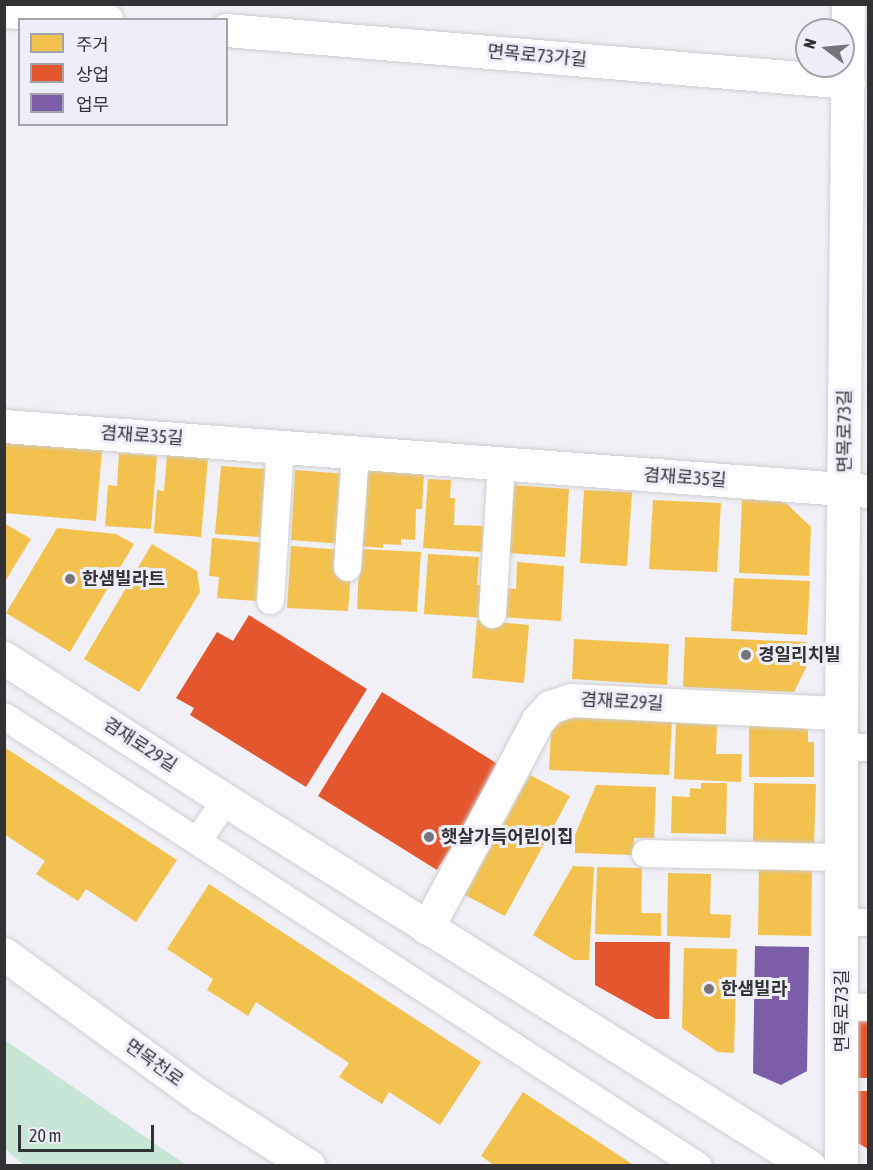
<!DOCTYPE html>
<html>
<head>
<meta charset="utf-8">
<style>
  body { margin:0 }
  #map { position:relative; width:873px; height:1170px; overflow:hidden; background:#f0f0f6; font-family:"Asap Condensed","Noto Sans KR",sans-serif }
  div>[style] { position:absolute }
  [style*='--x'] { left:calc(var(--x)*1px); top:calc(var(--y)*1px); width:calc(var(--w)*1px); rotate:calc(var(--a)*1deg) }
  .green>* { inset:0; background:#c8e6d5 }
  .homes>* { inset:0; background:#f2c14e }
  .shops>* { inset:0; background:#e4572e }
  .offices>* { inset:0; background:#7b5ea7 }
  .roads { filter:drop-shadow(0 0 2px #ceced2) drop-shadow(0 0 2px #ceced2) }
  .service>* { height:27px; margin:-13.5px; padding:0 13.5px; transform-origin:13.5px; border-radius:13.5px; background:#fdfdfe }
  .minor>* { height:33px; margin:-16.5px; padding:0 16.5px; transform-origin:16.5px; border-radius:16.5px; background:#fdfdfe }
  .secondary>* { height:33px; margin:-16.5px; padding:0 16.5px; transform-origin:16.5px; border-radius:16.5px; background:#fdfdfe }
  .dots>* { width:16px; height:16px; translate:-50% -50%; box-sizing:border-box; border:3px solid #eeeef8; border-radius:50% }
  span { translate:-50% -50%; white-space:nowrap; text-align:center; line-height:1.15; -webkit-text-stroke:6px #eeeef8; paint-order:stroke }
  .street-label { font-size:18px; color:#323235 }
  .poi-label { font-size:18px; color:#323235; font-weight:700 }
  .left { translate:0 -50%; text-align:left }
  .frame { position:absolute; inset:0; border:6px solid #323235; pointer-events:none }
  .legend { position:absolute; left:18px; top:18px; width:210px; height:108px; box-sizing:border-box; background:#eeeef8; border:2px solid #a3a3aa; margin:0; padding:8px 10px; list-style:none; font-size:18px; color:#323235 }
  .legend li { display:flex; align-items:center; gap:12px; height:30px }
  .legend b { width:30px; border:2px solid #a3a3aa }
  .north { position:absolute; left:795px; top:18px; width:60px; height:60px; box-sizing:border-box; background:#eeeef8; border:2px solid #a3a3aa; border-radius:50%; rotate:286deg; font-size:16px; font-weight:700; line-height:24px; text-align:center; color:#323235 }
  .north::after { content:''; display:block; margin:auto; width:21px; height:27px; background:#747479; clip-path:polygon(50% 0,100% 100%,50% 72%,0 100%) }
  .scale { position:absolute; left:18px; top:1125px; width:136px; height:27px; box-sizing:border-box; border:3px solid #323235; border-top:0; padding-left:8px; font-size:18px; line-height:21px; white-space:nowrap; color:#323235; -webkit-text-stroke:4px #eeeef8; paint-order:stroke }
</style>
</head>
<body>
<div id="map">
  <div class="green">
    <div style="clip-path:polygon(4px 1040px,5px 1040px,186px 1165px,24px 1165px,5px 1149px)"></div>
  </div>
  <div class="homes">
    <div style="clip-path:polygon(4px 442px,102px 450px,96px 521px,4px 513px)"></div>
    <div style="clip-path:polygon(119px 453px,157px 456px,151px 529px,105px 526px,108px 485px,117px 486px)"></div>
    <div style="clip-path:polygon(167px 455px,208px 459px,201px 537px,154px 533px,157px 490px,164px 491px)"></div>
    <div style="clip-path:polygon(221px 466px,265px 469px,260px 537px,215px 534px)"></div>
    <div style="clip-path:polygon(295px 470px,347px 474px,343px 544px,291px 540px)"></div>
    <div style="clip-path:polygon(362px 470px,424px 474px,422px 509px,416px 509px,415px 540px,401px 539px,401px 545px,383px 544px,383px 548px,357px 546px)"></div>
    <div style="clip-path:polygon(428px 479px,451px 480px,450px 498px,455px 498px,454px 525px,484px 526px,482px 552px,423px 548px)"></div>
    <div style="clip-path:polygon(512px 485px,569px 489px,565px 557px,508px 553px)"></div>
    <div style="clip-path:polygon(584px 490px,632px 492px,627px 566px,580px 563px)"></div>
    <div style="clip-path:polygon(742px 499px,785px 502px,811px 527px,809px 576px,739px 573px)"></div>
    <div style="clip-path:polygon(653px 500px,721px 503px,717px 572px,649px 569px)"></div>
    <div style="clip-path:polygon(4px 523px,31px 539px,4px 583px)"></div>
    <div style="clip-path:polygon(57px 528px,116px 534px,134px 544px,70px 652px,6px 613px)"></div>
    <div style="clip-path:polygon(212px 538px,268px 543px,267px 602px,217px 598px,219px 577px,209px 576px)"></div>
    <div style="clip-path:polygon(152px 544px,197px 571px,200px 592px,139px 692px,84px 659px)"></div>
    <div style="clip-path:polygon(291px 546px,342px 550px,351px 571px,348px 611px,287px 608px)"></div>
    <div style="clip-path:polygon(360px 549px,421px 552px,417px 612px,357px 609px)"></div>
    <div style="clip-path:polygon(428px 554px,479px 557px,477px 585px,490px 586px,488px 618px,424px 614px)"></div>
    <div style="clip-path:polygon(517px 562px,564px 566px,561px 621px,501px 617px,503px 588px,516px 589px)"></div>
    <div style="clip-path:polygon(734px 578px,810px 581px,807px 635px,731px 631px)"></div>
    <div style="clip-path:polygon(477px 620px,529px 625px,524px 683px,472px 678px)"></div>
    <div style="clip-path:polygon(685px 637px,807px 642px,806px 668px,794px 692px,683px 687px)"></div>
    <div style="clip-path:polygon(574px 639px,669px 644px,667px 685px,572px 679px)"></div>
    <div style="clip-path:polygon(552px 713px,672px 719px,669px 775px,549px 770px)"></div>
    <div style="clip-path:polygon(676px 723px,717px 725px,716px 754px,742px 754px,741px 782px,674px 779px)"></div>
    <div style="clip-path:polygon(749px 723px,808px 723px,808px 742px,814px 742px,814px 777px,749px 777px)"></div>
    <div style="clip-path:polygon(4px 747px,177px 860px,136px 922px,86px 889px,78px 901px,36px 874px,45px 861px,4px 834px)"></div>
    <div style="clip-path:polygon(530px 775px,570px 796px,505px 916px,465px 895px)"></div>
    <div style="clip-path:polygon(701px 783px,727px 783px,726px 834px,671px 833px,672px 796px,690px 797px,690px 788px,701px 789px)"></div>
    <div style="clip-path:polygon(754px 783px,816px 784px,814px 844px,753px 844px)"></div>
    <div style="clip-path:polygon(596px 785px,656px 787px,654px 838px,634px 838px,633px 855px,575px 853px,575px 835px)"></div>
    <div style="clip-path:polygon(759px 863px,812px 864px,811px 936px,758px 935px)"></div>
    <div style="clip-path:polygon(573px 866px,594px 867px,589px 960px,574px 960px,533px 935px)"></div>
    <div style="clip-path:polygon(597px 867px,642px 868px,641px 913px,661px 913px,661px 936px,595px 934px)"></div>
    <div style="clip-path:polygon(668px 873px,711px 874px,710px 914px,731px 915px,730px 938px,667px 936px)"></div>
    <div style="clip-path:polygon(209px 884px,481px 1062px,440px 1125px,389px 1092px,382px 1104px,339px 1077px,349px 1063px,256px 1002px,248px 1016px,207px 990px,213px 979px,167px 949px)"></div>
    <div style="clip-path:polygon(684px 948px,737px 949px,734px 1053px,718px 1052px,682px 1028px)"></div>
    <div style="clip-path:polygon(523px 1092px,635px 1166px,495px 1166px,481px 1156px)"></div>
  </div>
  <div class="shops">
    <div style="clip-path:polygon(249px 615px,367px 689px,306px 787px,190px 715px,194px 708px,176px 698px,217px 632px,233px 641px)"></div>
    <div style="clip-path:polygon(382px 692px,501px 766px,437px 870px,318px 796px)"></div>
    <div style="clip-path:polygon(595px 942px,670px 942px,669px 1019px,656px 1019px,595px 985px)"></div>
    <div style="clip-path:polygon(857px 1020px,868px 1020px,868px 1078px,856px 1078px)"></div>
    <div style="clip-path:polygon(853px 1091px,868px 1091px,868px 1149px,853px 1140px)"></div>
  </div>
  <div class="offices">
    <div style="clip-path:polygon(755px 946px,809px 947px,807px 1071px,781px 1085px,753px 1073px)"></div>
  </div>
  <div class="roads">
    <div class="service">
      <div style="--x:347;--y:567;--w:114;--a:-86"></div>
      <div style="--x:270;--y:600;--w:153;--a:-86.3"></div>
      <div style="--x:492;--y:614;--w:150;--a:-86.6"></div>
      <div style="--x:4;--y:716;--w:827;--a:32.96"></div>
      <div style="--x:841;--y:747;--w:27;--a:0"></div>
      <div style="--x:197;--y:841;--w:50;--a:-55.7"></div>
      <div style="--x:645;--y:853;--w:196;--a:1.2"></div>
      <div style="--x:841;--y:922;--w:27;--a:0"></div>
      <div style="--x:842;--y:1006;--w:26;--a:2"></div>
    </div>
    <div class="minor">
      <div style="--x:4;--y:11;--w:103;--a:5"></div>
      <div style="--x:226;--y:30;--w:624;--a:4.78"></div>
      <div style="--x:4;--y:426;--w:866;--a:4.3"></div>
      <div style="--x:4;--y:658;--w:263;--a:32.7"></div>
      <div style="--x:225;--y:800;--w:689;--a:32.08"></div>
      <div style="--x:427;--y:928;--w:236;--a:-61.9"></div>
      <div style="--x:538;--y:720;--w:18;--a:-47"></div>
      <div style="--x:550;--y:707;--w:22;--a:-18"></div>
      <div style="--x:571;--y:700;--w:270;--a:2.8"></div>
      <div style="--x:841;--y:1166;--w:453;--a:-90"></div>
      <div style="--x:841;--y:713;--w:709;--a:-89.43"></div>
    </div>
    <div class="secondary">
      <div style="--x:4;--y:954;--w:243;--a:36"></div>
      <div style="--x:201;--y:1097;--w:128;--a:32.6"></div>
    </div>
  </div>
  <div class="dots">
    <div style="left:70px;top:579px;background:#747479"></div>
    <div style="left:746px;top:655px;background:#747479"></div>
    <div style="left:429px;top:837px;background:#747479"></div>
    <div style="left:709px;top:989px;background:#747479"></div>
  </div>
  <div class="street-label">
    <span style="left:537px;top:56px;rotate:5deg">면목로73가길</span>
    <span style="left:845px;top:431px;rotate:-90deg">면목로73길</span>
    <span style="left:142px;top:436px;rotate:4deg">겸재로35길</span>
    <span style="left:685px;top:478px;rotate:4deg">겸재로35길</span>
    <span style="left:622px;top:702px;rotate:3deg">겸재로29길</span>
    <span style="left:140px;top:745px;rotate:33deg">겸재로29길</span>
    <span style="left:842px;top:1011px;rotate:-90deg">면목로73길</span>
    <span style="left:154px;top:1063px;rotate:36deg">면목천로</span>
  </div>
  <div class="poi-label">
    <span class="left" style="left:82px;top:579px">한샘빌라트</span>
    <span class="left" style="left:758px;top:655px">경일리치빌</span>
    <span class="left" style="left:441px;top:837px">햇살가득어린이집</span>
    <span class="left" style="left:721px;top:989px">한샘빌라</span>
  </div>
  <div class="frame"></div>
  <ul class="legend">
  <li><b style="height:16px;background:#f2c14e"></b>주거</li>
  <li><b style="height:16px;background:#e4572e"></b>상업</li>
  <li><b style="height:16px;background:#7b5ea7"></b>업무</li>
  </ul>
  <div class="north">N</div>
  <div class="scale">20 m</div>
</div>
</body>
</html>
